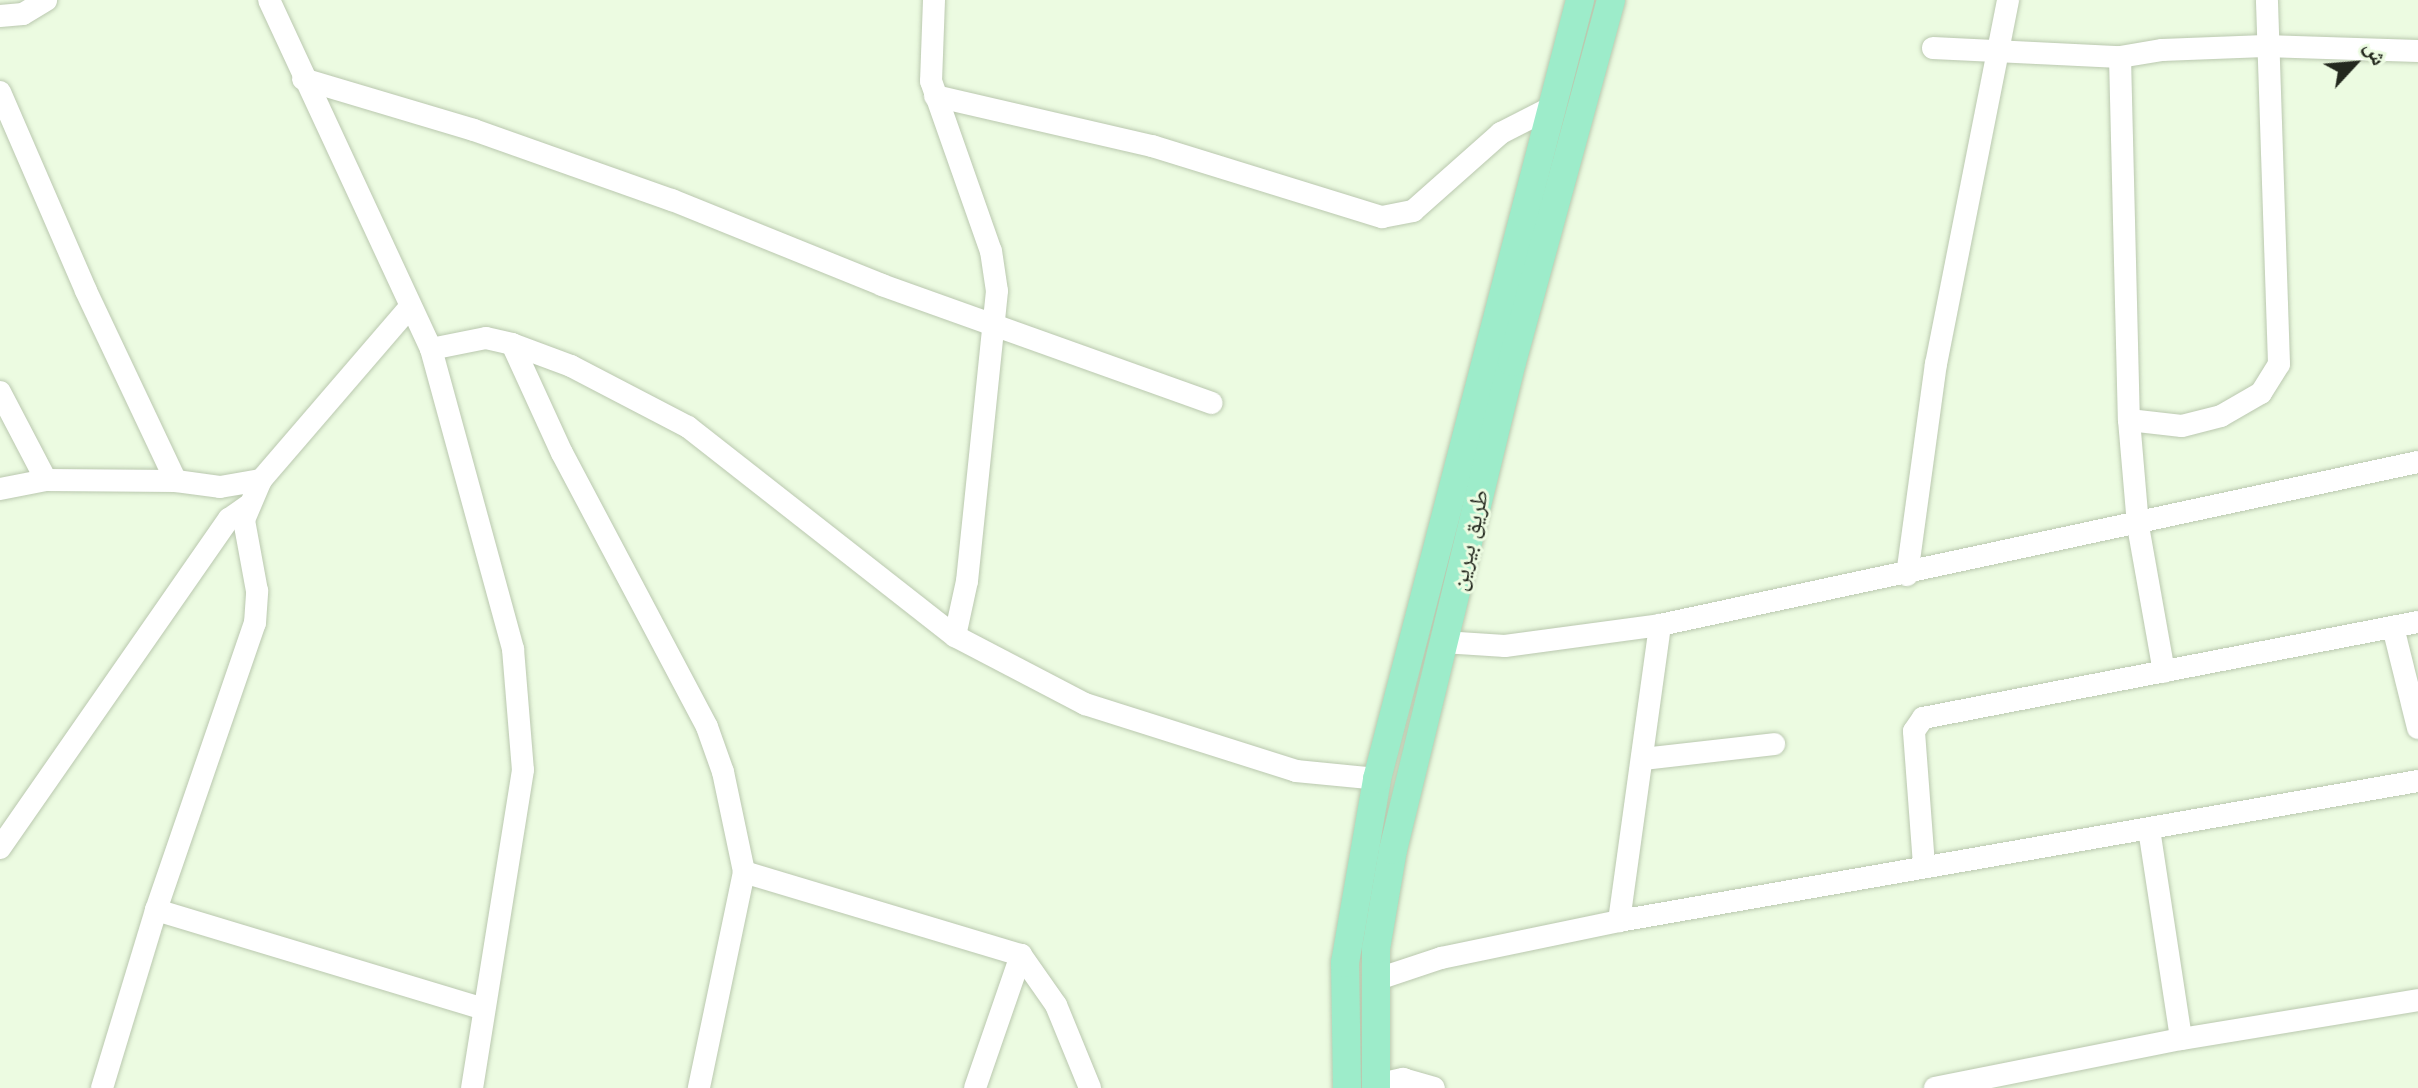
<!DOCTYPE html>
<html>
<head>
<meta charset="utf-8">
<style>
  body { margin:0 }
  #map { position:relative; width:2418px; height:1088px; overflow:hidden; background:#ecfbe1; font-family:Helvetica,"Noto Naskh Arabic",sans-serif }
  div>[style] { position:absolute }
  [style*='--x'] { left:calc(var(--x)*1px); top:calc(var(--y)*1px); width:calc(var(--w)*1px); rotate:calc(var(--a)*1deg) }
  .roads { filter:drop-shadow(0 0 2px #bac8af) drop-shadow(0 0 2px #bac8af) }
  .minor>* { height:22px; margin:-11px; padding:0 11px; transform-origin:11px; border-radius:11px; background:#fff }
  .major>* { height:28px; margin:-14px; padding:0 14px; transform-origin:14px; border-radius:14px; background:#9decca }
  span { translate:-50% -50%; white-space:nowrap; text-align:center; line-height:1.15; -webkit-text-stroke:6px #ecfbe1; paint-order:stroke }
  .street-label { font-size:24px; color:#23281e }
  .north { position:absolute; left:2314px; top:24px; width:80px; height:80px; -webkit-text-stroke:6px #ecfbe1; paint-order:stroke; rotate:64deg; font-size:22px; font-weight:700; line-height:32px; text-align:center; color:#23281e }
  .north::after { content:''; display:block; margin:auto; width:28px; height:36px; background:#23281e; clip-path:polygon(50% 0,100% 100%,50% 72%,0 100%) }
</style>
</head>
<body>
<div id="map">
  <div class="roads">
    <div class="minor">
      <div style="--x:269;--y:0;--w:385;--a:65.1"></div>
      <div style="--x:431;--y:349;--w:311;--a:74.7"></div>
      <div style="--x:513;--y:649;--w:121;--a:85.3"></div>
      <div style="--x:523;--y:770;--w:322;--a:99.1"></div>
      <div style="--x:934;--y:0;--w:81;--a:92.1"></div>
      <div style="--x:931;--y:81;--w:180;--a:70.6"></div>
      <div style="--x:991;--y:251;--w:40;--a:81.5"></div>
      <div style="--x:997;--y:291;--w:292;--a:95.9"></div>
      <div style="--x:967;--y:581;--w:56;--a:102.3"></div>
      <div style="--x:0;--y:16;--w:23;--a:-5"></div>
      <div style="--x:23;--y:14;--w:27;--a:-31"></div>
      <div style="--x:1933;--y:48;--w:187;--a:2.8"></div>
      <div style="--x:2120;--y:57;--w:43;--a:-9.5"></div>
      <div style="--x:2162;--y:50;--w:103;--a:-2.2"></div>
      <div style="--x:2265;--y:46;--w:153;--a:1.9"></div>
      <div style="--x:2120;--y:57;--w:363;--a:88.6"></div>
      <div style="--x:2129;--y:420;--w:106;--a:85.1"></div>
      <div style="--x:2138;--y:526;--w:148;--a:79.9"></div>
      <div style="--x:303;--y:79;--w:178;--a:16.6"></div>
      <div style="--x:474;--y:130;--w:210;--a:19.5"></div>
      <div style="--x:672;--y:200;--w:227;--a:22"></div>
      <div style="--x:882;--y:285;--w:350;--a:19.7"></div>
      <div style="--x:0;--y:92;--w:217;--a:66.6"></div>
      <div style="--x:86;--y:291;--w:210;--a:64.7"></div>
      <div style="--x:935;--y:96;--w:223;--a:13"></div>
      <div style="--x:1152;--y:146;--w:241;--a:17.2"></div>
      <div style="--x:1382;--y:217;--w:32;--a:-11"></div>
      <div style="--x:1413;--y:211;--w:118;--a:-41.6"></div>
      <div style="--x:1501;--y:133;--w:55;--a:-27"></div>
      <div style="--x:512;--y:344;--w:63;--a:20.4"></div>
      <div style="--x:571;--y:366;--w:132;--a:27.5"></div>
      <div style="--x:688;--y:427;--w:339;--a:38.1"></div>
      <div style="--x:955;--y:636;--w:147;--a:27.6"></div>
      <div style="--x:1085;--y:704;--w:221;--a:17.6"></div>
      <div style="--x:1296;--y:771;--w:81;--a:5.6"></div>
      <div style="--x:431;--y:349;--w:56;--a:-11.3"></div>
      <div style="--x:486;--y:338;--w:27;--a:13"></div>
      <div style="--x:512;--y:344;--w:120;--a:65.4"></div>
      <div style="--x:562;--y:453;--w:310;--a:62.1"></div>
      <div style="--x:707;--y:727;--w:48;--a:70.4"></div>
      <div style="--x:723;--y:772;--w:102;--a:78.1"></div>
      <div style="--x:744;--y:872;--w:221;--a:101.8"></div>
      <div style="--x:0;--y:392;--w:99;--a:62.4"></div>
      <div style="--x:2129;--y:420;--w:53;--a:6.5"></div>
      <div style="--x:2182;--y:426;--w:40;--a:-14.4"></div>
      <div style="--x:2221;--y:416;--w:46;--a:-29.9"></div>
      <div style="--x:2261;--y:393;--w:34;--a:-58"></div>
      <div style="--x:2279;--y:364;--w:364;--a:-91.9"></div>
      <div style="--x:0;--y:489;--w:47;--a:-11.1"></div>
      <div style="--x:46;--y:480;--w:130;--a:0.4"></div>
      <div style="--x:176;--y:481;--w:44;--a:7.8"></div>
      <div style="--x:220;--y:487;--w:42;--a:-9.7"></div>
      <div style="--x:261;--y:480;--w:228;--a:-49.3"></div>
      <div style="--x:1907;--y:575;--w:213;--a:-82.2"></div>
      <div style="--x:1936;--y:364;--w:371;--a:-78.8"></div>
      <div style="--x:2393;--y:627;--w:104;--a:76.1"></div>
      <div style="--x:1443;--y:642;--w:62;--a:3.7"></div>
      <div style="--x:1505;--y:646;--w:156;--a:-7.7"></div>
      <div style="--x:1660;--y:625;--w:775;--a:-12.14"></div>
      <div style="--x:1643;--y:759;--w:132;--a:-6.5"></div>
      <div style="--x:2149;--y:829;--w:212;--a:81.3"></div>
      <div style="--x:0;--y:848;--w:401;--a:-55.2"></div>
      <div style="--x:229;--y:519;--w:24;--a:-35"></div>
      <div style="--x:1924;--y:865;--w:134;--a:-94.3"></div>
      <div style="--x:1914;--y:731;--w:16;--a:-55"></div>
      <div style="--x:1923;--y:718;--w:504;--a:-10.98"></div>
      <div style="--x:744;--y:872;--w:289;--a:16.7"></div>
      <div style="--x:1021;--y:955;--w:61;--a:55"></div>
      <div style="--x:1056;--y:1005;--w:90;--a:67.7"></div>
      <div style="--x:156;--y:910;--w:342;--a:16.8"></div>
      <div style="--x:1619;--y:921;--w:299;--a:-82.1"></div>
      <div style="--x:1375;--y:980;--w:70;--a:-18.4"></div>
      <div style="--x:1441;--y:958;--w:182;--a:-11.7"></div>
      <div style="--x:1619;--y:921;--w:811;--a:-9.94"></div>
      <div style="--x:1376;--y:1085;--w:28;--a:-13"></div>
      <div style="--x:1403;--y:1079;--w:32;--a:16"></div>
      <div style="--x:102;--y:1088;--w:186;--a:-73.1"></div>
      <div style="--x:156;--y:910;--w:304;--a:-71"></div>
      <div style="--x:255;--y:623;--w:32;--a:-86"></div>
      <div style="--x:257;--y:591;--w:72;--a:-100.4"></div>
      <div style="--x:244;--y:520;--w:43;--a:-67"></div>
      <div style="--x:975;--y:1088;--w:141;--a:-70.9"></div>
      <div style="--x:1935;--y:1088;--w:251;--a:-11.3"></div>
      <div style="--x:2181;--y:1039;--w:240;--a:-9.3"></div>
    </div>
    <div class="major">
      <div style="--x:1347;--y:1088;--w:125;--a:-90.9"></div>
      <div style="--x:1345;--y:963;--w:187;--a:-80.1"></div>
      <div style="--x:1377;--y:779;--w:805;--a:-75.39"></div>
      <div style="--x:1376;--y:1088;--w:139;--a:-90"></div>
      <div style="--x:1376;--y:949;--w:100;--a:-80.3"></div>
      <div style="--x:1393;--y:850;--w:502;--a:-76.3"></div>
      <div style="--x:1512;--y:362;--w:375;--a:-74.7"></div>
    </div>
  </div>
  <div class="street-label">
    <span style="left:1469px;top:540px;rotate:-77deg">طريق بيرين</span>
  </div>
  <div class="north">ش</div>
</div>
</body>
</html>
